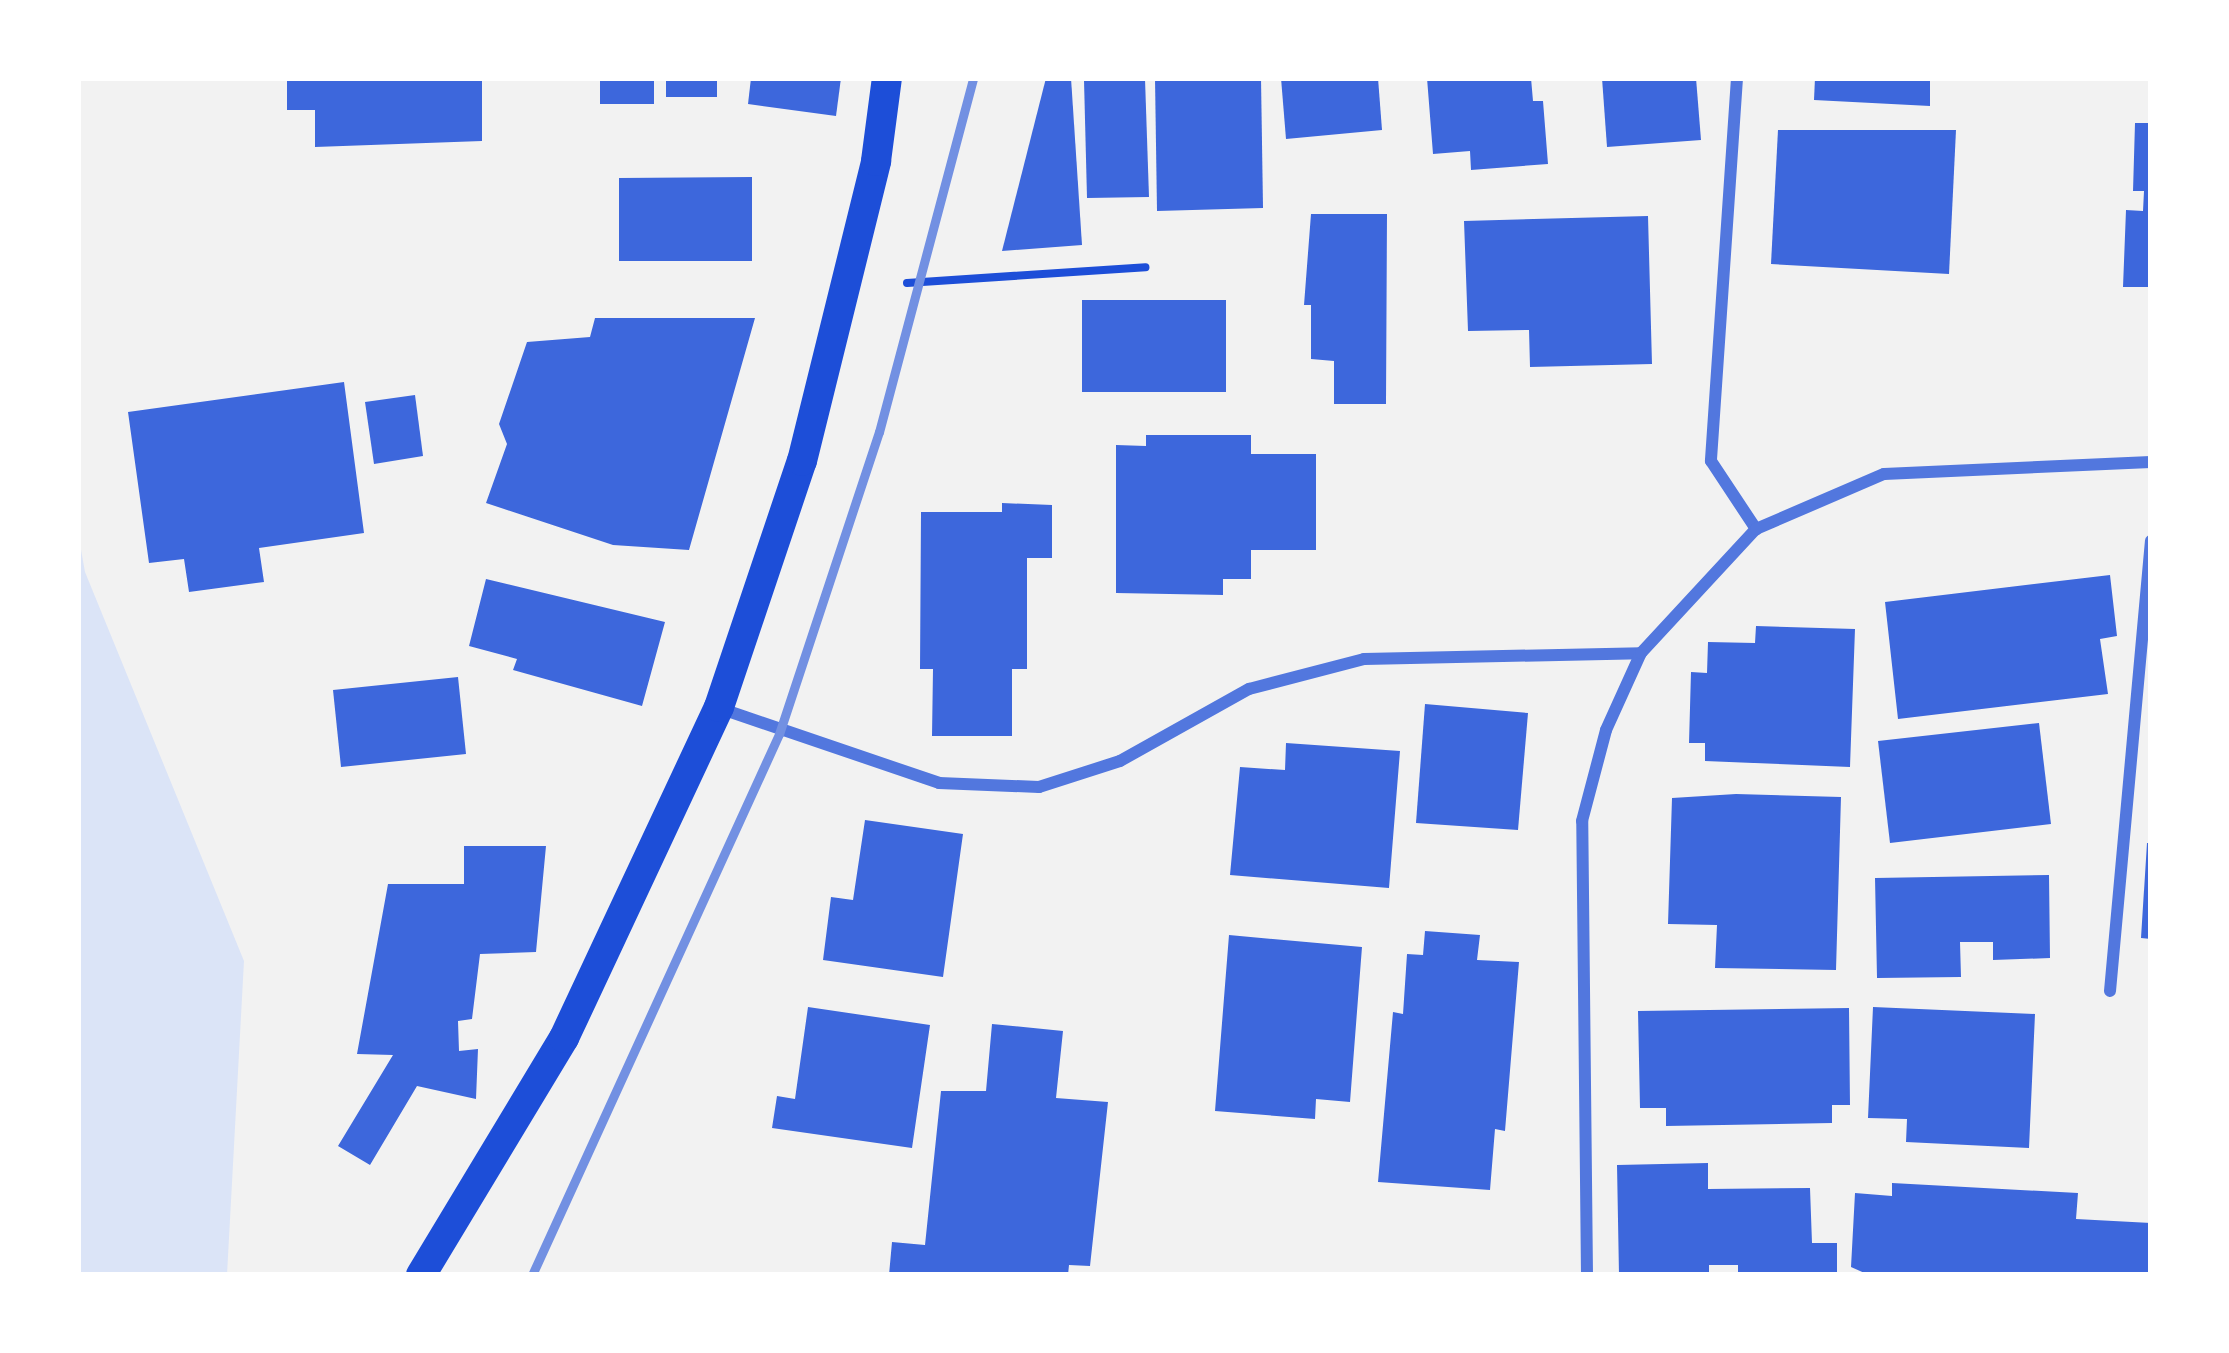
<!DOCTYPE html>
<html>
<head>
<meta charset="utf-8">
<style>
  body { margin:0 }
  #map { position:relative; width:2229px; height:1353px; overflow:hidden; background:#f2f2f2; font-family:"Crimson Pro",serif }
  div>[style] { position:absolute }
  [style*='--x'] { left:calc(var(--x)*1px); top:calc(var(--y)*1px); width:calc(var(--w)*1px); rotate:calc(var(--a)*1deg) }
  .green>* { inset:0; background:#dbe4f7 }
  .building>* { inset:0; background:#3d67dc }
  .path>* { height:8px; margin:-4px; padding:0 4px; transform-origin:4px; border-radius:4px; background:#1d4ed8 }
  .minor>* { height:12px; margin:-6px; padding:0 6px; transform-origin:6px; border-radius:6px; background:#5277de }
  .primary>* { height:30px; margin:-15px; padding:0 15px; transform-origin:15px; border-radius:15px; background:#1d4ed8 }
  .rail>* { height:9px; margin:-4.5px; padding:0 4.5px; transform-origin:4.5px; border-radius:4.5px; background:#7290e2 }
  span { translate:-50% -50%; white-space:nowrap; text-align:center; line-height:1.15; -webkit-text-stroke:12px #fff; paint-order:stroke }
  .frame { position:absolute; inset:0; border:81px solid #fff; pointer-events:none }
</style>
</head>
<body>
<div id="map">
  <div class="green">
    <div style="clip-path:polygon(78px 533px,85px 572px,244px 961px,227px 1275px,78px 1275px)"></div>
  </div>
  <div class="building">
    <div style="clip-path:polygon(287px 78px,482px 78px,482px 141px,315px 147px,315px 110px,287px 110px)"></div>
    <div style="clip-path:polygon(600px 78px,654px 78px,654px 104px,600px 104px)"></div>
    <div style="clip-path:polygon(666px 78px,717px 78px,717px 97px,666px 97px)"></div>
    <div style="clip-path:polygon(751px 78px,841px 78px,836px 116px,748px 104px)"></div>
    <div style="clip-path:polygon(1046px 78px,1071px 78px,1082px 245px,1002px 251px)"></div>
    <div style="clip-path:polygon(1155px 78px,1261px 78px,1263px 208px,1157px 211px)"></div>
    <div style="clip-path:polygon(1281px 78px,1378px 78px,1382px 130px,1286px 139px)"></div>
    <div style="clip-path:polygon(1427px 78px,1531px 78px,1533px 101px,1543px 101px,1548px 164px,1471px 170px,1470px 151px,1433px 154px)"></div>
    <div style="clip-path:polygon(1602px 78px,1696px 78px,1701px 140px,1607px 147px)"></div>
    <div style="clip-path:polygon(1815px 78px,1930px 78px,1930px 106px,1814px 100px)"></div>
    <div style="clip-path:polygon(1145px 79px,1149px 197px,1087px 198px,1084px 80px)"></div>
    <div style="clip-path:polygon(2135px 123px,2151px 123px,2151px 287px,2123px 287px,2126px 210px,2143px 211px,2144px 191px,2133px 191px)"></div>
    <div style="clip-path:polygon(1778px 130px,1956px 130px,1949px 274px,1771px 264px)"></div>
    <div style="clip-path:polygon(752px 177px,752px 261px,619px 261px,619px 178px)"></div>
    <div style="clip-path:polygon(1311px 214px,1387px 214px,1386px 404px,1334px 404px,1334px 361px,1311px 359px,1311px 305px,1304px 305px)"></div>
    <div style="clip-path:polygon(1648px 216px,1652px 364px,1530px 367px,1529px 330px,1468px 331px,1464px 221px)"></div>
    <div style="clip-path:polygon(1082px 300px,1226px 300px,1226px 392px,1082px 392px)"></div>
    <div style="clip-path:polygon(595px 318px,755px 318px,689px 550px,613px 545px,486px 503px,507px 444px,499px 424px,527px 342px,590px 337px)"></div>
    <div style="clip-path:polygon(344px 382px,364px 533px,259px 548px,264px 582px,189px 592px,184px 559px,149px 563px,128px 412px)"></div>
    <div style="clip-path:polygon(415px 395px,423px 456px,374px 464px,365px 402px)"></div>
    <div style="clip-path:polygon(1146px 435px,1251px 435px,1251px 454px,1316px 454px,1316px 550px,1251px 550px,1251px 579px,1223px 579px,1223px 595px,1116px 593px,1116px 445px,1146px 446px)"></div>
    <div style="clip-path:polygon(1002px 503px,1052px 505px,1052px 558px,1027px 558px,1027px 669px,1012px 669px,1012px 736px,932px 736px,933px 669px,920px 669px,921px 512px,1002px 512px)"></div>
    <div style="clip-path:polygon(2110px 575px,2117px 636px,2100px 639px,2108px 694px,1898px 719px,1885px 602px)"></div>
    <div style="clip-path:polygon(486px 579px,665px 622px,642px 706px,513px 670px,517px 659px,469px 646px)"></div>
    <div style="clip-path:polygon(1756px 626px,1855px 629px,1850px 767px,1705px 761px,1705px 743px,1689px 743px,1691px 672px,1707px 673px,1708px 642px,1755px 643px)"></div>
    <div style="clip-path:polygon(458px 677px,466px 754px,341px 767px,333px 690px)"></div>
    <div style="clip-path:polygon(1425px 704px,1528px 713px,1518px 830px,1416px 823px)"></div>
    <div style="clip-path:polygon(2039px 723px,2051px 824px,1890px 843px,1878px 741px)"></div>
    <div style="clip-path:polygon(1286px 743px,1400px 751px,1389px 888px,1230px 875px,1240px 767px,1285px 770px)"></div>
    <div style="clip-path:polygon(1736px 794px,1841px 797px,1836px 970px,1715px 968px,1717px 925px,1668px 924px,1672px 798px)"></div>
    <div style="clip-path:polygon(865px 820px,963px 834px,943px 977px,823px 960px,831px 897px,853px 900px)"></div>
    <div style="clip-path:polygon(2147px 843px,2151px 843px,2151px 939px,2141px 938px)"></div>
    <div style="clip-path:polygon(464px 846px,546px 846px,536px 952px,480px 954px,472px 1019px,458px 1021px,459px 1051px,478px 1049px,476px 1099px,417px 1086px,370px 1165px,338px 1146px,393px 1055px,357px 1054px,388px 884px,464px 884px)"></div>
    <div style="clip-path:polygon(2049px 875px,2050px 958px,1993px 960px,1993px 942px,1960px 942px,1961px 977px,1877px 978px,1875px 878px)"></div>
    <div style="clip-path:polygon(1425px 931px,1480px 935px,1477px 960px,1519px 962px,1505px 1131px,1495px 1129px,1490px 1190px,1378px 1182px,1393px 1012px,1403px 1014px,1407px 954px,1423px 955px)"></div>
    <div style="clip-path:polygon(1229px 935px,1362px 947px,1350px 1102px,1316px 1099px,1315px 1119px,1215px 1111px)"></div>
    <div style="clip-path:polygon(808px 1007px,930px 1025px,912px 1148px,772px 1128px,777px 1096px,795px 1099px)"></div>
    <div style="clip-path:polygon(1873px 1007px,2035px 1014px,2029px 1148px,1906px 1142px,1907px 1119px,1868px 1118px)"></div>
    <div style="clip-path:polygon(1849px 1008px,1850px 1105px,1832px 1105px,1832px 1123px,1666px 1126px,1666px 1108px,1640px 1108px,1638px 1011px)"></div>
    <div style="clip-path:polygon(992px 1024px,1063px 1031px,1056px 1098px,1108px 1102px,1090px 1266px,1069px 1265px,1068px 1275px,889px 1275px,892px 1242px,925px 1245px,941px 1091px,986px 1091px)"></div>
    <div style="clip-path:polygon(1708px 1163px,1708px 1189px,1810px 1188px,1812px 1243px,1837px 1243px,1837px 1275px,1738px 1275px,1738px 1265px,1709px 1265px,1709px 1275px,1619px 1275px,1617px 1165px)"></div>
    <div style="clip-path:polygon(1892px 1183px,2078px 1193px,2076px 1219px,2151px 1223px,2151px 1275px,1869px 1275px,1851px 1267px,1855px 1193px,1892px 1196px)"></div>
  </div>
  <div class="path">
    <div style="--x:907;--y:283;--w:239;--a:-3.8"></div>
  </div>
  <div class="minor">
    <div style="--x:1737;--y:78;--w:384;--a:93.9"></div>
    <div style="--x:1711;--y:461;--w:82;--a:56.5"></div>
    <div style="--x:722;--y:709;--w:229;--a:18.8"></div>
    <div style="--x:939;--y:783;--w:100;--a:2.3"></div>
    <div style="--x:1039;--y:787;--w:85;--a:-17.8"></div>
    <div style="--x:1120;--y:761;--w:148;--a:-29.2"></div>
    <div style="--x:1249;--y:689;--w:119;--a:-14.6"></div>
    <div style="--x:1364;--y:659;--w:277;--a:-1.2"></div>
    <div style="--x:2110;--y:991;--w:452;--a:-84.8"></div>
    <div style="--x:1587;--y:1275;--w:454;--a:-90.6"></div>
    <div style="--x:1582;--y:821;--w:94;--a:-75.2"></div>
    <div style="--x:1606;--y:730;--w:85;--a:-65.6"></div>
    <div style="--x:1641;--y:653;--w:169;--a:-47.2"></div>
    <div style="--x:1756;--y:529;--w:139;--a:-23.3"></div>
    <div style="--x:1884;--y:474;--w:267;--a:-2.6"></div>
  </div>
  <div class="primary">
    <div style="--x:421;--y:1275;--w:277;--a:-58.9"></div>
    <div style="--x:564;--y:1038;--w:365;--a:-64.9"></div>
    <div style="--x:719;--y:707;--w:260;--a:-71.4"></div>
    <div style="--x:802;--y:461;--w:309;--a:-76.1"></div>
    <div style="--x:876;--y:161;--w:84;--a:-82.5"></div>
  </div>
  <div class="rail">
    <div style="--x:532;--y:1275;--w:595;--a:-65.46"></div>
    <div style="--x:779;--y:734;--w:318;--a:-71.7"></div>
    <div style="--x:879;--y:432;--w:366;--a:-75.1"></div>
  </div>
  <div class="frame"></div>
</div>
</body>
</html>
